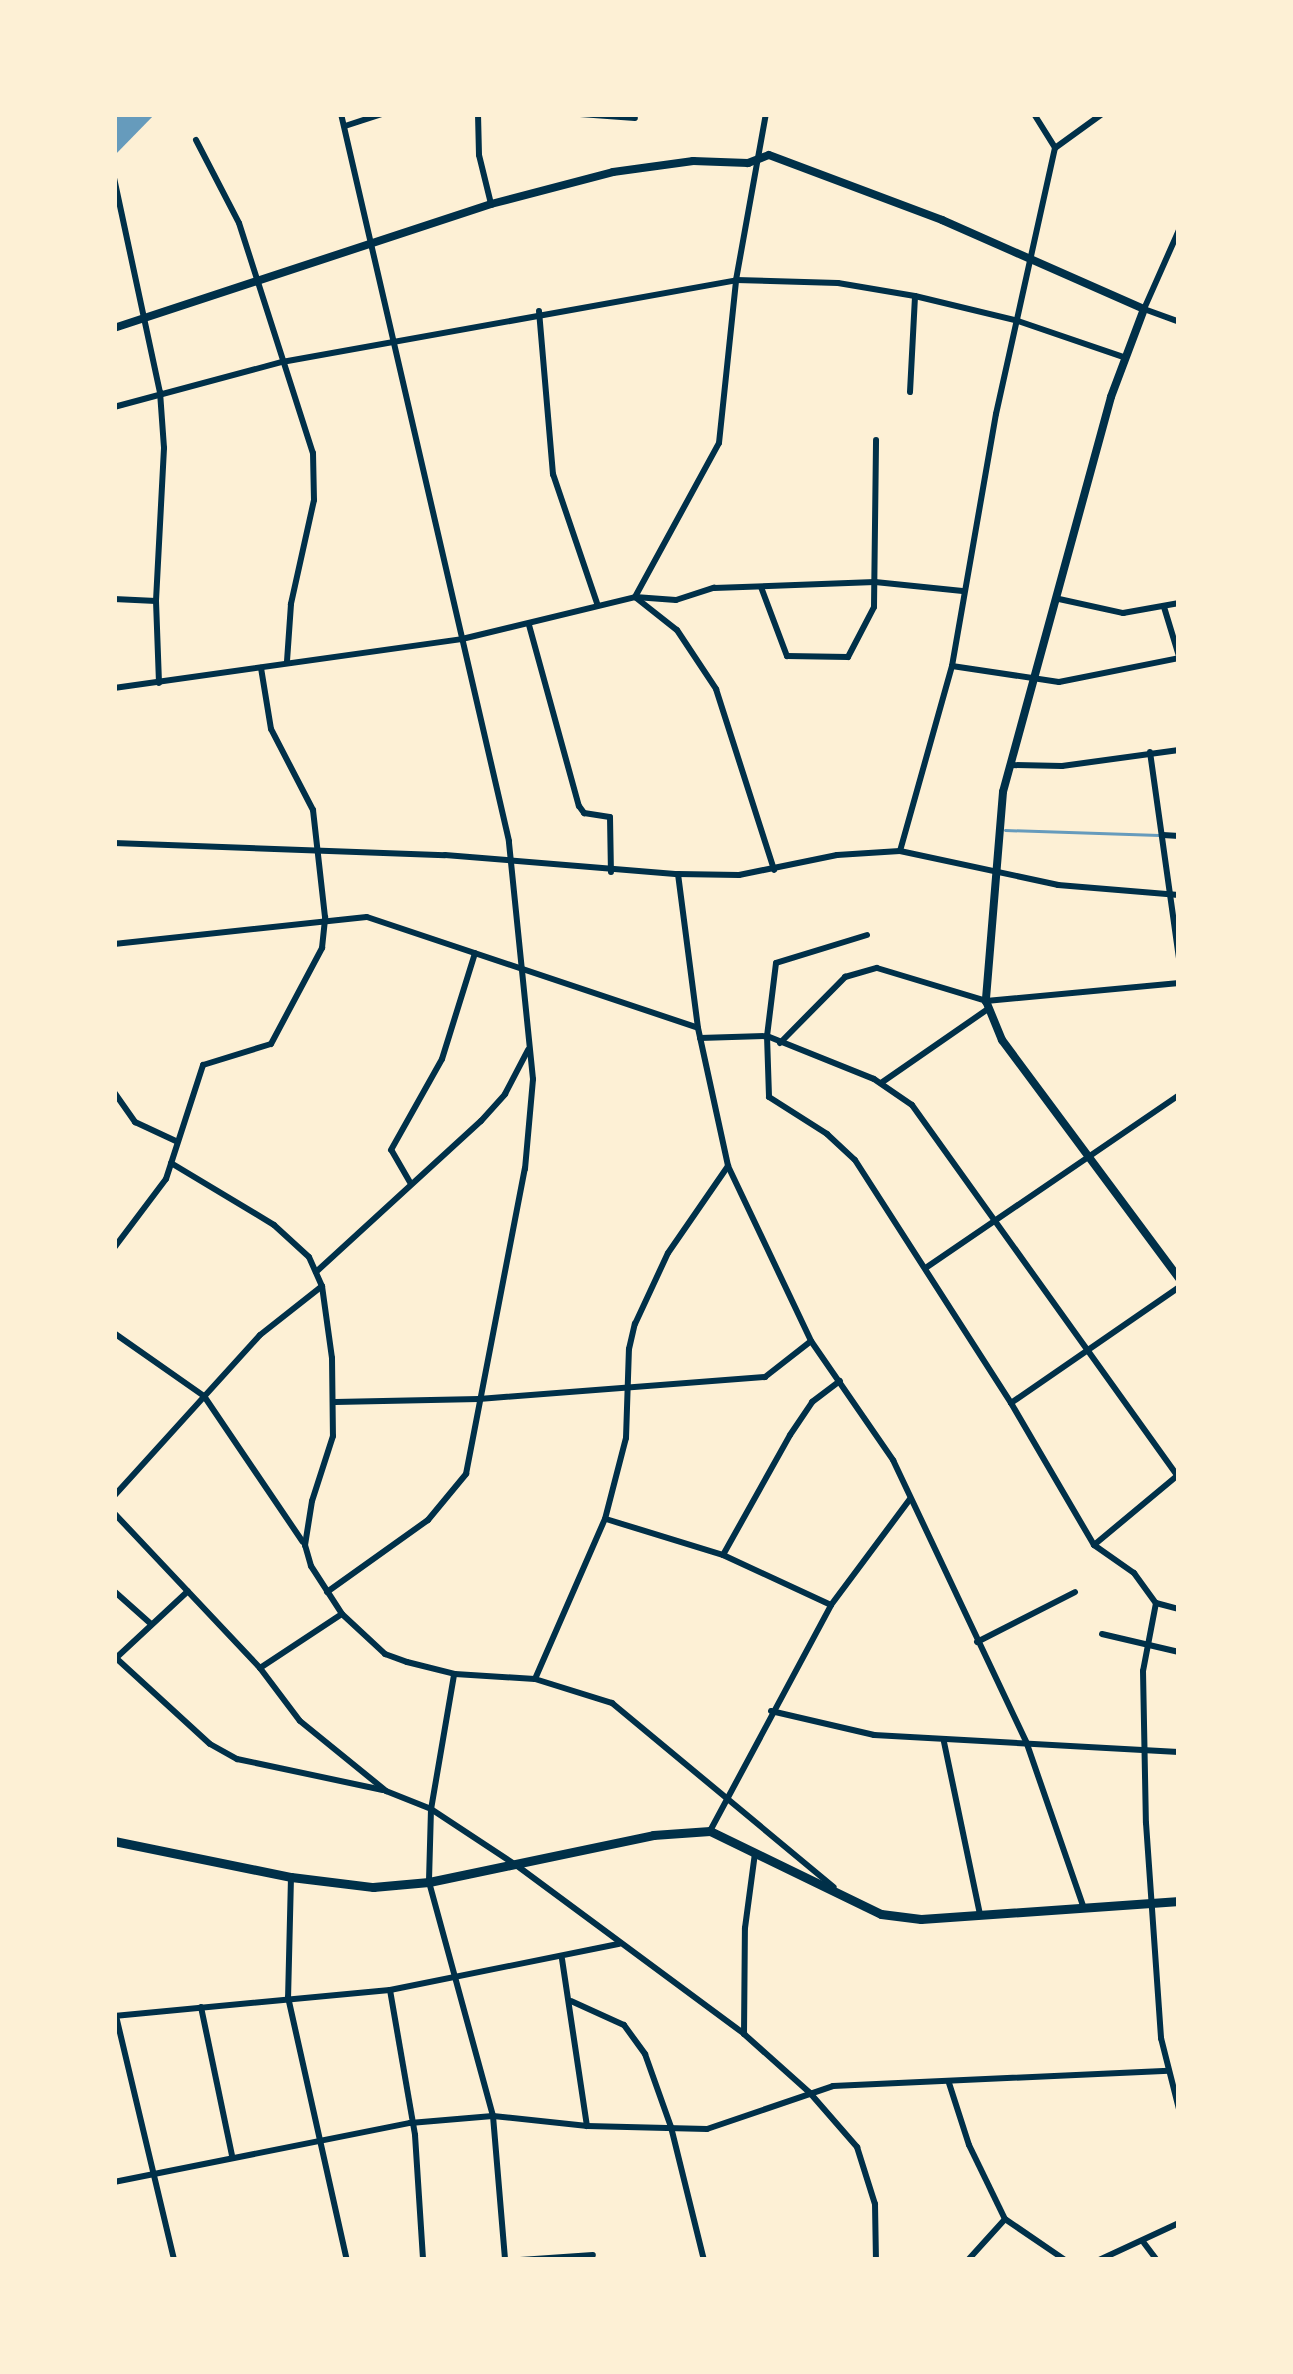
<!DOCTYPE html>
<html>
<head>
<meta charset="utf-8">
<style>
  body { margin:0 }
  #map { position:relative; width:1293px; height:2374px; overflow:hidden; background:#fdf0d5; font-family:"Asap Condensed",sans-serif }
  div>[style] { position:absolute }
  [style*='--x'] { left:calc(var(--x)*1px); top:calc(var(--y)*1px); width:calc(var(--w)*1px); rotate:calc(var(--a)*1deg) }
  .water>* { inset:0; background:#669bbc }
  .stream>* { height:3px; margin:-1.5px; padding:0 1.5px; transform-origin:1.5px; border-radius:1.5px; background:#669bbc }
  .minor>* { height:6px; margin:-3px; padding:0 3px; transform-origin:3px; border-radius:3px; background:#003049 }
  .tertiary>* { height:8px; margin:-4px; padding:0 4px; transform-origin:4px; border-radius:4px; background:#003049 }
  .trunk>* { height:9px; margin:-4.5px; padding:0 4.5px; transform-origin:4.5px; border-radius:4.5px; background:#003049 }
  span { translate:-50% -50%; white-space:nowrap; text-align:center; line-height:1.15; -webkit-text-stroke:9px #fdf0d5; paint-order:stroke }
  .frame { position:absolute; inset:0; border:117px solid #fdf0d5; pointer-events:none }
</style>
</head>
<body>
<div id="map">
  <div class="water">
    <div style="clip-path:polygon(114px 114px,155px 114px,114px 156px)"></div>
  </div>
  <div class="stream">
    <div style="--x:1005;--y:830;--w:154;--a:1.9"></div>
  </div>
  <div class="minor">
    <div style="--x:478;--y:114;--w:41;--a:88.6"></div>
    <div style="--x:479;--y:155;--w:50;--a:76.2"></div>
    <div style="--x:580;--y:114;--w:55;--a:4.2"></div>
    <div style="--x:1034;--y:114;--w:40;--a:58"></div>
    <div style="--x:345;--y:126;--w:39;--a:-18"></div>
    <div style="--x:196;--y:140;--w:93;--a:62.6"></div>
    <div style="--x:239;--y:223;--w:242;--a:72.2"></div>
    <div style="--x:313;--y:453;--w:47;--a:88.8"></div>
    <div style="--x:314;--y:500;--w:107;--a:102.5"></div>
    <div style="--x:291;--y:604;--w:57;--a:94"></div>
    <div style="--x:1055;--y:148;--w:58;--a:-35.9"></div>
    <div style="--x:114;--y:178;--w:219;--a:77.9"></div>
    <div style="--x:160;--y:392;--w:56;--a:85.9"></div>
    <div style="--x:164;--y:448;--w:153;--a:93"></div>
    <div style="--x:156;--y:601;--w:82;--a:87.9"></div>
    <div style="--x:1179;--y:230;--w:86;--a:113.9"></div>
    <div style="--x:1144;--y:309;--w:37;--a:20"></div>
    <div style="--x:539;--y:311;--w:164;--a:85.1"></div>
    <div style="--x:553;--y:474;--w:139;--a:71.2"></div>
    <div style="--x:910;--y:392;--w:96;--a:-87"></div>
    <div style="--x:114;--y:407;--w:174;--a:-15"></div>
    <div style="--x:282;--y:362;--w:461;--a:-10.2"></div>
    <div style="--x:736;--y:280;--w:102;--a:1.7"></div>
    <div style="--x:838;--y:283;--w:78;--a:9.6"></div>
    <div style="--x:915;--y:296;--w:106;--a:13.6"></div>
    <div style="--x:1018;--y:321;--w:111;--a:18.9"></div>
    <div style="--x:761;--y:587;--w:74;--a:69.4"></div>
    <div style="--x:787;--y:656;--w:61;--a:0.9"></div>
    <div style="--x:848;--y:657;--w:56;--a:-62.5"></div>
    <div style="--x:874;--y:607;--w:167;--a:-89.3"></div>
    <div style="--x:635;--y:597;--w:175;--a:-61.4"></div>
    <div style="--x:719;--y:443;--w:164;--a:-84"></div>
    <div style="--x:736;--y:280;--w:169;--a:-79.8"></div>
    <div style="--x:635;--y:597;--w:53;--a:38.2"></div>
    <div style="--x:677;--y:630;--w:71;--a:56.5"></div>
    <div style="--x:716;--y:689;--w:190;--a:72.2"></div>
    <div style="--x:114;--y:599;--w:42;--a:2.7"></div>
    <div style="--x:1059;--y:599;--w:66;--a:12.3"></div>
    <div style="--x:1123;--y:613;--w:57;--a:-10.1"></div>
    <div style="--x:1164;--y:607;--w:51;--a:73"></div>
    <div style="--x:529;--y:625;--w:188;--a:74.6"></div>
    <div style="--x:579;--y:806;--w:9;--a:54"></div>
    <div style="--x:584;--y:813;--w:26;--a:9"></div>
    <div style="--x:610;--y:817;--w:55;--a:89"></div>
    <div style="--x:952;--y:666;--w:108;--a:8.5"></div>
    <div style="--x:1059;--y:682;--w:122;--a:-11.3"></div>
    <div style="--x:114;--y:688;--w:351;--a:-8"></div>
    <div style="--x:462;--y:639;--w:178;--a:-13.6"></div>
    <div style="--x:635;--y:597;--w:41;--a:4.2"></div>
    <div style="--x:676;--y:600;--w:40;--a:-18"></div>
    <div style="--x:714;--y:588;--w:161;--a:-2.1"></div>
    <div style="--x:875;--y:582;--w:88;--a:5.8"></div>
    <div style="--x:1150;--y:752;--w:208;--a:82"></div>
    <div style="--x:1010;--y:765;--w:52;--a:1.1"></div>
    <div style="--x:1062;--y:766;--w:118;--a:-7.8"></div>
    <div style="--x:1163;--y:835;--w:16;--a:4"></div>
    <div style="--x:114;--y:843;--w:331;--a:2.1"></div>
    <div style="--x:445;--y:855;--w:234;--a:4.7"></div>
    <div style="--x:678;--y:874;--w:61;--a:0.9"></div>
    <div style="--x:739;--y:875;--w:100;--a:-11.5"></div>
    <div style="--x:837;--y:855;--w:63;--a:-3.6"></div>
    <div style="--x:900;--y:851;--w:162;--a:12.1"></div>
    <div style="--x:1058;--y:885;--w:121;--a:4.7"></div>
    <div style="--x:900;--y:851;--w:192;--a:-74.3"></div>
    <div style="--x:952;--y:666;--w:256;--a:-80.1"></div>
    <div style="--x:996;--y:414;--w:272;--a:-77.5"></div>
    <div style="--x:678;--y:874;--w:155;--a:82.6"></div>
    <div style="--x:698;--y:1028;--w:141;--a:77.7"></div>
    <div style="--x:728;--y:1166;--w:194;--a:64.6"></div>
    <div style="--x:811;--y:1341;--w:145;--a:55.4"></div>
    <div style="--x:893;--y:1460;--w:314;--a:64.7"></div>
    <div style="--x:1027;--y:1744;--w:171;--a:70.9"></div>
    <div style="--x:867;--y:935;--w:95;--a:162.9"></div>
    <div style="--x:776;--y:963;--w:74;--a:97"></div>
    <div style="--x:767;--y:1036;--w:61;--a:88.1"></div>
    <div style="--x:769;--y:1097;--w:69;--a:32.5"></div>
    <div style="--x:827;--y:1134;--w:38;--a:43"></div>
    <div style="--x:855;--y:1160;--w:289;--a:57.3"></div>
    <div style="--x:1011;--y:1403;--w:164;--a:59.7"></div>
    <div style="--x:1094;--y:1545;--w:49;--a:35"></div>
    <div style="--x:1134;--y:1573;--w:37;--a:54"></div>
    <div style="--x:114;--y:944;--w:254;--a:-6.1"></div>
    <div style="--x:367;--y:917;--w:347;--a:18.5"></div>
    <div style="--x:700;--y:1038;--w:67;--a:-1.7"></div>
    <div style="--x:767;--y:1036;--w:115;--a:21.9"></div>
    <div style="--x:874;--y:1079;--w:46;--a:34.4"></div>
    <div style="--x:912;--y:1105;--w:459;--a:54.4"></div>
    <div style="--x:780;--y:1043;--w:93;--a:-45.4"></div>
    <div style="--x:845;--y:977;--w:33;--a:-16"></div>
    <div style="--x:877;--y:968;--w:114;--a:16.8"></div>
    <div style="--x:986;--y:1001;--w:194;--a:-5.3"></div>
    <div style="--x:1179;--y:1064;--w:25;--a:90"></div>
    <div style="--x:881;--y:1083;--w:130;--a:-34.7"></div>
    <div style="--x:114;--y:1092;--w:37;--a:55"></div>
    <div style="--x:135;--y:1122;--w:45;--a:24.9"></div>
    <div style="--x:171;--y:1163;--w:120;--a:31"></div>
    <div style="--x:274;--y:1225;--w:47;--a:42.4"></div>
    <div style="--x:309;--y:1257;--w:32;--a:66"></div>
    <div style="--x:322;--y:1286;--w:73;--a:82.1"></div>
    <div style="--x:332;--y:1358;--w:78;--a:89.3"></div>
    <div style="--x:333;--y:1436;--w:68;--a:107.9"></div>
    <div style="--x:312;--y:1501;--w:45;--a:99"></div>
    <div style="--x:305;--y:1545;--w:22;--a:74"></div>
    <div style="--x:311;--y:1566;--w:57;--a:57.1"></div>
    <div style="--x:342;--y:1614;--w:59;--a:42.9"></div>
    <div style="--x:385;--y:1654;--w:23;--a:20"></div>
    <div style="--x:407;--y:1662;--w:49;--a:14"></div>
    <div style="--x:455;--y:1674;--w:80;--a:3.6"></div>
    <div style="--x:535;--y:1679;--w:81;--a:17.3"></div>
    <div style="--x:612;--y:1703;--w:288;--a:39.7"></div>
    <div style="--x:411;--y:1184;--w:39;--a:-120"></div>
    <div style="--x:391;--y:1150;--w:104;--a:-60.7"></div>
    <div style="--x:442;--y:1059;--w:111;--a:-72.7"></div>
    <div style="--x:114;--y:1248;--w:86;--a:-53"></div>
    <div style="--x:166;--y:1179;--w:120;--a:-72"></div>
    <div style="--x:203;--y:1065;--w:71;--a:-17.2"></div>
    <div style="--x:271;--y:1044;--w:109;--a:-62"></div>
    <div style="--x:322;--y:948;--w:31;--a:-84"></div>
    <div style="--x:325;--y:917;--w:108;--a:-96.4"></div>
    <div style="--x:313;--y:810;--w:91;--a:-117.4"></div>
    <div style="--x:271;--y:729;--w:62;--a:-99.3"></div>
    <div style="--x:927;--y:1267;--w:305;--a:-34.3"></div>
    <div style="--x:316;--y:1272;--w:224;--a:-42.5"></div>
    <div style="--x:481;--y:1121;--w:36;--a:-48"></div>
    <div style="--x:505;--y:1094;--w:50;--a:-62.4"></div>
    <div style="--x:114;--y:1333;--w:110;--a:35"></div>
    <div style="--x:204;--y:1396;--w:176;--a:55.9"></div>
    <div style="--x:335;--y:1402;--w:144;--a:-1.2"></div>
    <div style="--x:479;--y:1399;--w:287;--a:-4.4"></div>
    <div style="--x:765;--y:1377;--w:57;--a:-37.9"></div>
    <div style="--x:1011;--y:1403;--w:204;--a:-34.6"></div>
    <div style="--x:114;--y:1496;--w:217;--a:-47.8"></div>
    <div style="--x:260;--y:1335;--w:79;--a:-38.3"></div>
    <div style="--x:114;--y:1513;--w:213;--a:46.7"></div>
    <div style="--x:260;--y:1668;--w:66;--a:53"></div>
    <div style="--x:300;--y:1721;--w:111;--a:39.1"></div>
    <div style="--x:386;--y:1791;--w:48;--a:21.8"></div>
    <div style="--x:431;--y:1809;--w:102;--a:33.4"></div>
    <div style="--x:516;--y:1865;--w:284;--a:36.5"></div>
    <div style="--x:744;--y:2034;--w:89;--a:41.8"></div>
    <div style="--x:810;--y:2093;--w:72;--a:49"></div>
    <div style="--x:857;--y:2147;--w:60;--a:72.5"></div>
    <div style="--x:875;--y:2204;--w:56;--a:89"></div>
    <div style="--x:606;--y:1519;--w:122;--a:17.1"></div>
    <div style="--x:723;--y:1555;--w:119;--a:24.8"></div>
    <div style="--x:1094;--y:1545;--w:109;--a:-39.8"></div>
    <div style="--x:723;--y:1555;--w:137;--a:-60.8"></div>
    <div style="--x:790;--y:1435;--w:40;--a:-56"></div>
    <div style="--x:812;--y:1402;--w:35;--a:-37"></div>
    <div style="--x:114;--y:1591;--w:50;--a:41.7"></div>
    <div style="--x:327;--y:1592;--w:124;--a:-35.5"></div>
    <div style="--x:428;--y:1520;--w:60;--a:-50.4"></div>
    <div style="--x:466;--y:1474;--w:311;--a:-79.1"></div>
    <div style="--x:525;--y:1169;--w:90;--a:-84.9"></div>
    <div style="--x:533;--y:1079;--w:239;--a:-95.8"></div>
    <div style="--x:509;--y:841;--w:746;--a:-103.01"></div>
    <div style="--x:1156;--y:1603;--w:69;--a:100.8"></div>
    <div style="--x:1143;--y:1671;--w:152;--a:88.9"></div>
    <div style="--x:1146;--y:1823;--w:216;--a:86"></div>
    <div style="--x:1161;--y:2038;--w:73;--a:75.8"></div>
    <div style="--x:1156;--y:1603;--w:24;--a:15"></div>
    <div style="--x:1102;--y:1634;--w:79;--a:13.2"></div>
    <div style="--x:977;--y:1642;--w:110;--a:-27"></div>
    <div style="--x:116;--y:1658;--w:127;--a:42.5"></div>
    <div style="--x:210;--y:1744;--w:31;--a:29"></div>
    <div style="--x:237;--y:1759;--w:149;--a:12"></div>
    <div style="--x:116;--y:1658;--w:98;--a:-42.9"></div>
    <div style="--x:260;--y:1668;--w:98;--a:-33.4"></div>
    <div style="--x:454;--y:1675;--w:136;--a:99.7"></div>
    <div style="--x:431;--y:1809;--w:73;--a:91.6"></div>
    <div style="--x:429;--y:1882;--w:243;--a:74.7"></div>
    <div style="--x:493;--y:2116;--w:144;--a:85.2"></div>
    <div style="--x:535;--y:1679;--w:175;--a:-66.4"></div>
    <div style="--x:605;--y:1519;--w:84;--a:-75.5"></div>
    <div style="--x:626;--y:1438;--w:89;--a:-88.1"></div>
    <div style="--x:629;--y:1349;--w:26;--a:-77"></div>
    <div style="--x:635;--y:1324;--w:78;--a:-65.1"></div>
    <div style="--x:668;--y:1253;--w:106;--a:-55.4"></div>
    <div style="--x:771;--y:1711;--w:106;--a:13.1"></div>
    <div style="--x:874;--y:1735;--w:305;--a:3.2"></div>
    <div style="--x:944;--y:1742;--w:176;--a:78.2"></div>
    <div style="--x:710;--y:1831;--w:256;--a:-61.8"></div>
    <div style="--x:831;--y:1605;--w:132;--a:-53.3"></div>
    <div style="--x:291;--y:1877;--w:120;--a:91.4"></div>
    <div style="--x:288;--y:1997;--w:270;--a:77.4"></div>
    <div style="--x:562;--y:1959;--w:169;--a:81.5"></div>
    <div style="--x:390;--y:1990;--w:147;--a:80.2"></div>
    <div style="--x:415;--y:2135;--w:125;--a:86.3"></div>
    <div style="--x:571;--y:2001;--w:58;--a:24.4"></div>
    <div style="--x:624;--y:2025;--w:36;--a:54"></div>
    <div style="--x:645;--y:2054;--w:77;--a:70.4"></div>
    <div style="--x:671;--y:2127;--w:137;--a:76.1"></div>
    <div style="--x:201;--y:2007;--w:151;--a:78.2"></div>
    <div style="--x:114;--y:2016;--w:277;--a:-5.4"></div>
    <div style="--x:390;--y:1990;--w:234;--a:-11.4"></div>
    <div style="--x:116;--y:2016;--w:251;--a:76.6"></div>
    <div style="--x:744;--y:2034;--w:106;--a:-89.5"></div>
    <div style="--x:745;--y:1928;--w:76;--a:-82.4"></div>
    <div style="--x:949;--y:2083;--w:65;--a:72.1"></div>
    <div style="--x:969;--y:2145;--w:82;--a:64.1"></div>
    <div style="--x:1005;--y:2219;--w:73;--a:34.3"></div>
    <div style="--x:114;--y:2182;--w:302;--a:-11.3"></div>
    <div style="--x:410;--y:2123;--w:83;--a:-4.8"></div>
    <div style="--x:493;--y:2116;--w:95;--a:6.1"></div>
    <div style="--x:587;--y:2126;--w:120;--a:1.4"></div>
    <div style="--x:707;--y:2129;--w:133;--a:-18.8"></div>
    <div style="--x:833;--y:2086;--w:336;--a:-2.6"></div>
    <div style="--x:1144;--y:2243;--w:21;--a:53"></div>
    <div style="--x:520;--y:2260;--w:73;--a:-3.9"></div>
    <div style="--x:968;--y:2260;--w:55;--a:-47.9"></div>
    <div style="--x:1099;--y:2260;--w:88;--a:-24.8"></div>
  </div>
  <div class="tertiary">
    <div style="--x:114;--y:328;--w:397;--a:-18.2"></div>
    <div style="--x:491;--y:204;--w:126;--a:-14.7"></div>
    <div style="--x:613;--y:172;--w:81;--a:-7.8"></div>
    <div style="--x:693;--y:161;--w:55;--a:2.1"></div>
    <div style="--x:748;--y:163;--w:22;--a:-21"></div>
    <div style="--x:769;--y:155;--w:185;--a:20.6"></div>
    <div style="--x:942;--y:220;--w:221;--a:23.8"></div>
    <div style="--x:1144;--y:309;--w:94;--a:110.6"></div>
    <div style="--x:1111;--y:397;--w:409;--a:105.3"></div>
    <div style="--x:1003;--y:792;--w:210;--a:94.7"></div>
    <div style="--x:986;--y:1001;--w:42;--a:67.7"></div>
    <div style="--x:1002;--y:1040;--w:297;--a:53.4"></div>
  </div>
  <div class="trunk">
    <div style="--x:114;--y:1841;--w:181;--a:11.5"></div>
    <div style="--x:291;--y:1877;--w:83;--a:7"></div>
    <div style="--x:373;--y:1887;--w:56;--a:-5.1"></div>
    <div style="--x:429;--y:1882;--w:229;--a:-11.8"></div>
    <div style="--x:653;--y:1835;--w:57;--a:-4"></div>
    <div style="--x:710;--y:1831;--w:190;--a:25.9"></div>
    <div style="--x:881;--y:1914;--w:40;--a:7.1"></div>
    <div style="--x:921;--y:1919;--w:259;--a:-4"></div>
  </div>
  <div class="frame"></div>
</div>
</body>
</html>
